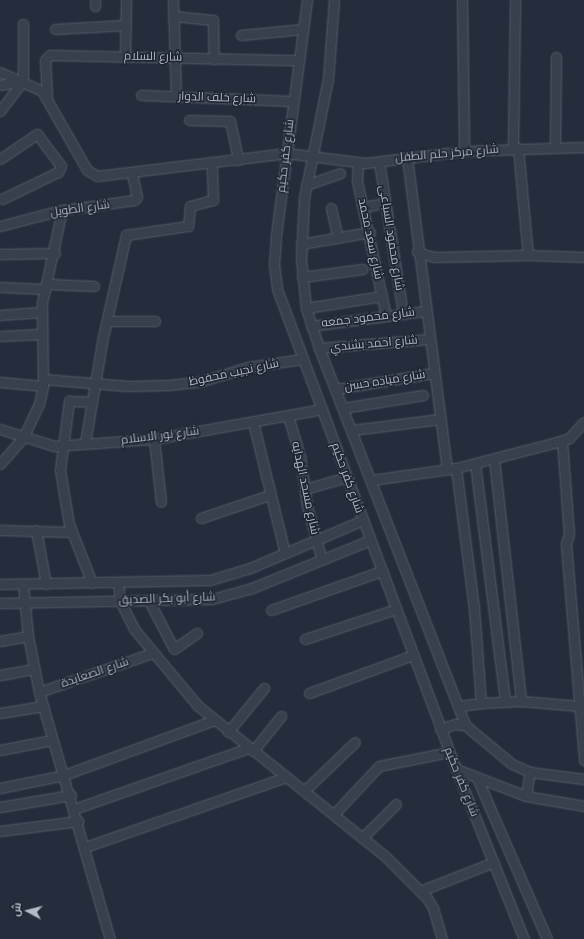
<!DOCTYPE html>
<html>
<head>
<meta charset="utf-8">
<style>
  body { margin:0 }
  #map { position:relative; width:584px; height:939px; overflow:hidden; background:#242d3c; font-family:"Public Sans",Cairo,sans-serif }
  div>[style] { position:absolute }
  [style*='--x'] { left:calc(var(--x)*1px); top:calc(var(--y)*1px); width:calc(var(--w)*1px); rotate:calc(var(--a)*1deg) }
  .roads { filter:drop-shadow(0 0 1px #565d6b) drop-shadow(0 0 1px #565d6b) }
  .street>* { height:9px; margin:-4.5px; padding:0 4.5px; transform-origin:4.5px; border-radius:4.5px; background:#383f4d }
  span { translate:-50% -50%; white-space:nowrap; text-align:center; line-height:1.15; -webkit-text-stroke:3px #1d2432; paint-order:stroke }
  .street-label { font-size:12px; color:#b4bac8 }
  .north { position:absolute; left:8px; top:891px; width:40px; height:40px; -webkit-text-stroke:3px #1d2432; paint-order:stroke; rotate:277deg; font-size:11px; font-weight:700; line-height:16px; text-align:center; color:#b4bac8 }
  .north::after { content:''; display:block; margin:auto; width:14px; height:18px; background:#b4bac8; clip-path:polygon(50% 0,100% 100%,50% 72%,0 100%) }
</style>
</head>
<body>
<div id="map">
  <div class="roads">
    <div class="street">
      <div style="--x:95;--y:0;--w:6;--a:90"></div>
      <div style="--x:173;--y:0;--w:96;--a:88.2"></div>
      <div style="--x:307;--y:0;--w:239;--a:97.5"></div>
      <div style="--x:276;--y:237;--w:27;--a:94"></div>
      <div style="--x:274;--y:264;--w:25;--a:83"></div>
      <div style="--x:277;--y:289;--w:512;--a:69.55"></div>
      <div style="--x:456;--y:769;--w:183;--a:68.2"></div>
      <div style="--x:334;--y:0;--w:79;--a:94.3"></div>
      <div style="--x:328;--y:79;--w:121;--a:101.4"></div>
      <div style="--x:304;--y:198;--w:61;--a:92.8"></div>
      <div style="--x:301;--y:259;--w:49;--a:84.2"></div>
      <div style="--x:306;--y:308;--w:42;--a:72"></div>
      <div style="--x:319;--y:348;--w:404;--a:68.8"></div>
      <div style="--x:462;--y:0;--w:151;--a:89.2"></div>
      <div style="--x:173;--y:16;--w:40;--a:5.7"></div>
      <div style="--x:213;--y:20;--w:39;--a:89"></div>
      <div style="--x:55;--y:29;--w:71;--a:-3.2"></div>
      <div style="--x:241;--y:35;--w:62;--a:-5.5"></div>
      <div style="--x:125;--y:57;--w:57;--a:-89"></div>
      <div style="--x:0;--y:72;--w:46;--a:24.3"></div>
      <div style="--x:42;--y:91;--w:91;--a:60.3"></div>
      <div style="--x:87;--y:170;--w:12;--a:31"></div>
      <div style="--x:97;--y:176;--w:190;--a:-6.9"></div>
      <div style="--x:286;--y:153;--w:80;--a:7.2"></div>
      <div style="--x:365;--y:163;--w:100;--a:-6.9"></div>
      <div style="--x:464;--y:151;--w:120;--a:-1.9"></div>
      <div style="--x:0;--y:85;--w:23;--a:-10"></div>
      <div style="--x:23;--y:81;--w:57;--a:-90"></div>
      <div style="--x:141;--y:95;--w:152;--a:2.3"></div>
      <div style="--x:47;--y:97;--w:37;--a:-93"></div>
      <div style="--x:45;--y:60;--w:7;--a:-45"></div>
      <div style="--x:50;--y:55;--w:249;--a:1.2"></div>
      <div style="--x:0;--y:111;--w:36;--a:-53"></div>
      <div style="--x:189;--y:120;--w:41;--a:1.4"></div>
      <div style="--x:230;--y:121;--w:40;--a:78"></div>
      <div style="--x:513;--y:148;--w:148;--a:-89.2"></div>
      <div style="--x:518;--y:148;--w:107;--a:84.7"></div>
      <div style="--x:555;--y:148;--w:91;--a:-89.4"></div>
      <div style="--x:407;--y:157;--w:315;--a:82.7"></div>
      <div style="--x:0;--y:159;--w:45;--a:-34"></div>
      <div style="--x:37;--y:134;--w:40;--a:53"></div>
      <div style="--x:61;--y:166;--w:7;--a:117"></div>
      <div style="--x:58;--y:172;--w:62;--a:154.3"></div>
      <div style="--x:358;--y:162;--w:19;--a:93"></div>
      <div style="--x:357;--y:181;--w:138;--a:77.9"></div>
      <div style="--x:379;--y:162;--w:154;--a:81"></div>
      <div style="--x:306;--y:185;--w:36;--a:-19"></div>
      <div style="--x:363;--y:207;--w:22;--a:-10"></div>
      <div style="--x:331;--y:208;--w:31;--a:77"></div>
      <div style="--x:0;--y:226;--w:64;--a:-14.5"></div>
      <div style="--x:62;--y:210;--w:73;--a:-7.9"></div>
      <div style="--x:134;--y:200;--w:4;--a:-45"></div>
      <div style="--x:137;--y:197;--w:24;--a:-102"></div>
      <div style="--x:301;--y:244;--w:70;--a:-9.9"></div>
      <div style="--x:417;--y:252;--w:18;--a:16"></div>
      <div style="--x:434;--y:257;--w:94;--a:-1.2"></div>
      <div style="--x:528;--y:255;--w:56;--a:2"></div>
      <div style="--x:0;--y:254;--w:55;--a:-1"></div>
      <div style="--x:302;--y:277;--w:61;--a:-7.6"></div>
      <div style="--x:47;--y:284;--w:47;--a:2.4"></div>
      <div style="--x:0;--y:287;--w:45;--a:2.5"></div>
      <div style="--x:306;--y:308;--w:77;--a:-9"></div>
      <div style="--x:0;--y:315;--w:41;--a:-4.2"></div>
      <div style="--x:107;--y:321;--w:48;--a:0"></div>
      <div style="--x:311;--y:326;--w:115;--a:-7.5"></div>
      <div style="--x:0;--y:336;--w:41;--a:-2.8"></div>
      <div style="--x:319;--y:348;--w:110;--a:-4.7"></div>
      <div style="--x:43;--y:379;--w:85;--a:4.7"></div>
      <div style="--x:128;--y:386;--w:40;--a:-1.4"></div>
      <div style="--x:168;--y:385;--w:31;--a:-6"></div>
      <div style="--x:199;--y:382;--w:51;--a:-17"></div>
      <div style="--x:248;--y:367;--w:55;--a:-8.4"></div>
      <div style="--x:0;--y:382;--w:43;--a:5.3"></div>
      <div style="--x:336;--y:389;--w:99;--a:-9.3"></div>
      <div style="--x:343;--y:408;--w:81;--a:-9.2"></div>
      <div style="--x:288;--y:416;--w:42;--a:73.3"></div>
      <div style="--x:300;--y:456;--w:50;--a:82"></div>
      <div style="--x:307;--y:506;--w:56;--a:74.5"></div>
      <div style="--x:253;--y:422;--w:135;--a:76.3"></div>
      <div style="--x:0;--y:429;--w:57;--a:17.5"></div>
      <div style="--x:54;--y:446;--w:100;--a:-4"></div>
      <div style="--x:154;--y:439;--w:171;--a:-10.1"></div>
      <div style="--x:352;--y:430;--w:89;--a:-7.1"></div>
      <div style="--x:154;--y:439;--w:63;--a:83.7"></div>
      <div style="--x:562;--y:441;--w:93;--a:85.7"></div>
      <div style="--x:569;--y:534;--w:10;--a:107"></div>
      <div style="--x:566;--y:544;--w:217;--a:85.2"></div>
      <div style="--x:85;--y:443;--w:108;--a:-80.4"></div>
      <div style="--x:103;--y:337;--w:105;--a:-77.3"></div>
      <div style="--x:126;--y:235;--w:63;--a:-8.3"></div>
      <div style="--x:188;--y:226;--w:20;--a:-84"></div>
      <div style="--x:190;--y:206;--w:24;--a:-15"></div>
      <div style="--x:213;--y:200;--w:36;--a:-92"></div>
      <div style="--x:494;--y:459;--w:244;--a:83.6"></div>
      <div style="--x:475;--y:463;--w:239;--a:82.8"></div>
      <div style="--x:0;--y:464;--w:35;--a:-49"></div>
      <div style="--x:23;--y:438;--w:38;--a:-65"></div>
      <div style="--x:39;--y:404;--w:18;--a:-77"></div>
      <div style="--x:43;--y:386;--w:83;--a:-90.7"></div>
      <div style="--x:42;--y:303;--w:95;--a:-77.9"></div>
      <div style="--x:456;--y:468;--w:141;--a:82.7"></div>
      <div style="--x:474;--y:608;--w:95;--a:85.8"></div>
      <div style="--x:481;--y:703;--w:40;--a:-2.9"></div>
      <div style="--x:521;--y:701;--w:59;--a:4.8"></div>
      <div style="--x:371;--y:480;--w:86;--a:-8"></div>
      <div style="--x:456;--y:468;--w:104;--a:-14.4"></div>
      <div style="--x:557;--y:442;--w:13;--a:-18"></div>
      <div style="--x:569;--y:438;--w:22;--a:-47"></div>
      <div style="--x:305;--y:489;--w:44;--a:-15.9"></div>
      <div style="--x:201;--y:518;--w:72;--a:-18.7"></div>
      <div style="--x:0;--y:530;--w:71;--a:1.6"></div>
      <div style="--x:36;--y:530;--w:55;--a:79.5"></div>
      <div style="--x:118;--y:582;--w:19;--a:84"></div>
      <div style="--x:120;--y:601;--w:31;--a:63"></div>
      <div style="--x:134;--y:629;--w:99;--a:50.3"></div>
      <div style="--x:197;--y:705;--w:241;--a:38.8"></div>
      <div style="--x:385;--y:856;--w:59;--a:45"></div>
      <div style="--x:427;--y:898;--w:12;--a:59"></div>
      <div style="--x:433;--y:908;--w:32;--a:74"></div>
      <div style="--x:92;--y:583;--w:63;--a:-111.3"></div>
      <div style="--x:69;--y:524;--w:55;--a:-99.5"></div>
      <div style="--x:60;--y:470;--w:70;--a:-82.6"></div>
      <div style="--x:69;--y:401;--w:23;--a:2"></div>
      <div style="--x:0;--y:584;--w:210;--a:-1.1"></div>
      <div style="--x:210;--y:580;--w:42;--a:-16.7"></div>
      <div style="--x:250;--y:568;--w:123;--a:-23"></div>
      <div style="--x:23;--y:584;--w:52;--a:84.5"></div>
      <div style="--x:28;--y:636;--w:57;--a:78.9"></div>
      <div style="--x:39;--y:692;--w:257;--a:74"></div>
      <div style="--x:149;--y:601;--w:54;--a:62.5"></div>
      <div style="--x:174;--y:649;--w:28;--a:-35"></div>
      <div style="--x:0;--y:603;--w:212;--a:-1.1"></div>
      <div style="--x:212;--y:599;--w:41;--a:-15.4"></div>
      <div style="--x:252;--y:588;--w:127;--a:-22.1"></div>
      <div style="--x:271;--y:610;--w:118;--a:-19.4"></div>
      <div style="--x:305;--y:639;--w:96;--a:-18.2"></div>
      <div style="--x:0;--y:641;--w:28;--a:-10"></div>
      <div style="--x:0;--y:675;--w:35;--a:-10"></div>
      <div style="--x:39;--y:692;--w:120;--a:-19"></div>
      <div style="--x:309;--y:693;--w:111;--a:-20.1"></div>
      <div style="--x:458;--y:706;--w:23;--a:-7"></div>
      <div style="--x:0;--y:713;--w:44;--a:-9.2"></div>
      <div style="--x:440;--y:729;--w:16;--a:-18"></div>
      <div style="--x:455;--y:724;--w:10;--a:6"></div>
      <div style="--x:465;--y:725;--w:61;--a:39.7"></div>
      <div style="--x:512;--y:764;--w:20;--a:24"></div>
      <div style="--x:530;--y:772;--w:54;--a:7.4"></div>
      <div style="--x:228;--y:732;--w:57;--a:-50.7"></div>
      <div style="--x:0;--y:750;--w:53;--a:-10.9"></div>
      <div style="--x:253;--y:751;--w:45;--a:-51.3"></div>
      <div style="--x:456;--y:769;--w:75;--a:21.1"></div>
      <div style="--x:526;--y:796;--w:59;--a:9.8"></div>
      <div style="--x:477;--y:778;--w:176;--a:66.5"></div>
      <div style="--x:0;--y:788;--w:65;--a:-11.5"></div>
      <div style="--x:64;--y:775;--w:160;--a:-20.1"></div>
      <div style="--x:305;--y:790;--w:69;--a:-43.8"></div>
      <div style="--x:526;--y:796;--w:24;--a:-81"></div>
      <div style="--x:0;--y:807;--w:72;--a:-9.6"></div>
      <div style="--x:74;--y:809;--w:184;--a:-19.3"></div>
      <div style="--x:335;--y:813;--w:64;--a:-46.9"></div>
      <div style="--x:379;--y:766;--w:71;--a:-11.3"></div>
      <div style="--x:0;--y:831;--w:79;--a:-7.3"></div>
      <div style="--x:362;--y:838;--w:48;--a:-45"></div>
      <div style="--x:85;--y:847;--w:213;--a:-19.2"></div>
      <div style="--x:420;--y:891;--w:79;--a:-21.4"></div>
    </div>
  </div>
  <div class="street-label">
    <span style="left:153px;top:57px;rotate:1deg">شارع السلام</span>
    <span style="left:217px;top:98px;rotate:2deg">شارع خلف الدوار</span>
    <span style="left:447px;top:154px;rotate:-5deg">شارع مركز حلم الطفل</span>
    <span style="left:286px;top:156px;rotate:-83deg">شارع كفر حكيم</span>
    <span style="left:80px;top:209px;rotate:-8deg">شارع الطويل</span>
    <span style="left:391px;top:238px;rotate:81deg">شارع محمود السباعى</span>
    <span style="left:370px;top:239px;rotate:78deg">شارع سعد محمد</span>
    <span style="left:368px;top:318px;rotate:-7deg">شارع محمود جمعه</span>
    <span style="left:374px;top:344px;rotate:-5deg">شارع احمد بشندي</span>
    <span style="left:234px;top:373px;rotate:-12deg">شارع نجيب محفوظ</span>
    <span style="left:385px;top:381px;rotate:-9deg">شارع مياده حسن</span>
    <span style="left:160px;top:436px;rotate:-7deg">شارع نور الاسلام</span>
    <span style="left:347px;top:478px;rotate:70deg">شارع كفر حكيم</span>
    <span style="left:305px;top:488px;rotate:78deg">شارع مسجد الهدايه</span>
    <span style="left:167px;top:599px;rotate:-2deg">شارع أبو بكر الصديق</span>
    <span style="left:95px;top:673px;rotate:-19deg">شارع الصعايدة</span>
    <span style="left:461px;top:782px;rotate:68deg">شارع كفر حكيم</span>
  </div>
  <div class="north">ش</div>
</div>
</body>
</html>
